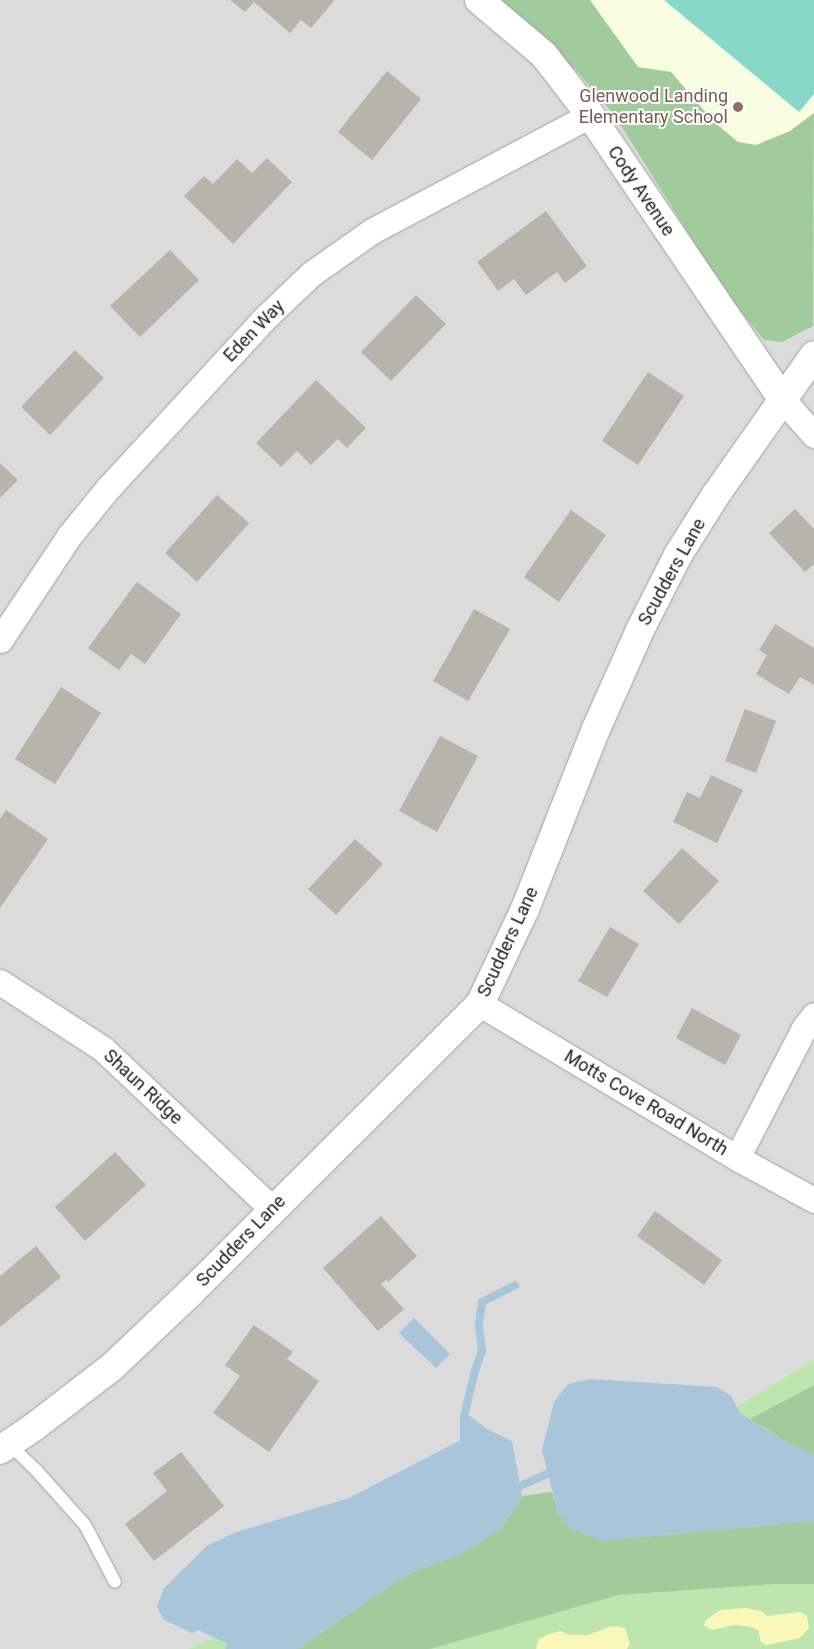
<!DOCTYPE html>
<html>
<head>
<meta charset="utf-8">
<style>
  body { margin:0 }
  #map { position:relative; width:814px; height:1649px; overflow:hidden; background:#eeede5; font-family:Roboto,sans-serif }
  div>[style] { position:absolute }
  [style*='--x'] { left:calc(var(--x)*1px); top:calc(var(--y)*1px); width:calc(var(--w)*1px); rotate:calc(var(--a)*1deg) }
  .residential>* { inset:0; background:#dcdbdb }
  .education>* { inset:0; background:#f7fde0 }
  .grass>* { inset:0; background:#bfe5ae }
  .forest>* { inset:0; background:#a2cb9d }
  .sand>* { inset:0; background:#faf8b8 }
  .pitch>* { inset:0; background:#88d8c7 }
  .water>* { inset:0; background:#a8c5d9 }
  .stream>* { height:8px; margin:-4px; padding:0 4px; transform-origin:4px; border-radius:4px; background:#a8c5d9 }
  .building>* { inset:0; background:#b8b3ab }
  .roads { filter:drop-shadow(0 0 1px #a2a2a2) drop-shadow(0 0 1px #a2a2a2) }
  .service>* { height:12px; margin:-6px; padding:0 6px; transform-origin:6px; border-radius:6px; background:#fff }
  .minor>* { height:25px; margin:-12.5px; padding:0 12.5px; transform-origin:12.5px; border-radius:12.5px; background:#fff }
  .tertiary>* { height:28px; margin:-14px; padding:0 14px; transform-origin:14px; border-radius:14px; background:#fff }
  .dots>* { width:14px; height:14px; translate:-50% -50%; box-sizing:border-box; border:2px solid #fff; border-radius:50% }
  span { translate:-50% -50%; white-space:nowrap; text-align:center; line-height:1.15; -webkit-text-stroke:4px #fff; paint-order:stroke }
  .education-label { font-size:18px; color:#785e54 }
  .right { translate:-100% -50%; text-align:right }
  .street-label { font-size:18px; color:#1e1e1e }
</style>
</head>
<body>
<div id="map">
  <div class="residential">
    <div style="clip-path:polygon(0 0,814px 0,814px 1360px,646px 1461px,187px 1649px,0 1649px)"></div>
  </div>
  <div class="education">
    <div style="clip-path:polygon(511px 0,814px 0,814px 214px)"></div>
  </div>
  <div class="grass">
    <div style="clip-path:polygon(814px 1360px,814px 1649px,187px 1649px,646px 1461px)"></div>
  </div>
  <div class="forest">
    <div style="clip-path:polygon(494px 0,590px 0,638px 67px,671px 72px,714px 122px,738px 142px,756px 145px,790px 131px,814px 113px,813px 326px,782px 342px,764px 340px,725px 292px,615px 116px,574px 68px)"></div>
    <div style="clip-path:polygon(814px 1385px,814px 1456px,805px 1454px,750px 1419px)"></div>
    <div style="clip-path:polygon(552px 1492px,558px 1513px,601px 1541px,814px 1521px,814px 1584px,774px 1584px,618px 1595px,430px 1649px,298px 1649px,406px 1575px,464px 1553px,487px 1538px,502px 1527px,522px 1496px)"></div>
  </div>
  <div class="sand">
    <div style="clip-path:polygon(746px 1608px,761px 1611px,767px 1616px,801px 1612px,807px 1616px,809px 1628px,800px 1638px,767px 1645px,761px 1642px,758px 1630px,751px 1627px,735px 1625px,712px 1630px,704px 1625px,706px 1620px,720px 1610px)"></div>
    <div style="clip-path:polygon(611px 1626px,625px 1628px,630px 1644px,627px 1649px,536px 1649px,539px 1639px,549px 1634px,561px 1631px,569px 1635px,588px 1635px)"></div>
  </div>
  <div class="pitch">
    <div style="clip-path:polygon(664px 0,814px 0,814px 94px,799px 112px)"></div>
  </div>
  <div class="water">
    <div style="clip-path:polygon(414px 1318px,450px 1354px,436px 1368px,399px 1333px)"></div>
    <div style="clip-path:polygon(590px 1379px,717px 1387px,731px 1396px,740px 1413px,772px 1434px,814px 1456px,814px 1521px,601px 1541px,571px 1529px,558px 1513px,542px 1450px,554px 1402px,568px 1384px)"></div>
    <div style="clip-path:polygon(468px 1415px,487px 1429px,512px 1441px,522px 1496px,502px 1527px,487px 1538px,464px 1553px,406px 1575px,298px 1649px,225px 1649px,228px 1644px,198px 1630px,192px 1633px,164px 1620px,157px 1607px,164px 1588px,208px 1545px,234px 1533px,349px 1498px,459px 1441px,464px 1433px,464px 1416px)"></div>
  </div>
  <div class="stream">
    <div style="--x:464;--y:1443;--w:27;--a:-90"></div>
    <div style="--x:464;--y:1416;--w:46;--a:-76.3"></div>
    <div style="--x:475;--y:1371;--w:21;--a:-71"></div>
    <div style="--x:482;--y:1351;--w:25;--a:-97"></div>
    <div style="--x:479;--y:1326;--w:24;--a:-83"></div>
    <div style="--x:482;--y:1302;--w:37;--a:-27"></div>
    <div style="--x:511;--y:1490;--w:49;--a:-24"></div>
  </div>
  <div class="building">
    <div style="clip-path:polygon(230px 0,333px 0,334px 1px,311px 28px,301px 20px,290px 33px,254px 2px,245px 12px)"></div>
    <div style="clip-path:polygon(387px 71px,421px 99px,372px 160px,338px 132px)"></div>
    <div style="clip-path:polygon(267px 158px,292px 182px,233px 244px,184px 196px,204px 176px,213px 184px,237px 159px,252px 173px)"></div>
    <div style="clip-path:polygon(546px 211px,587px 266px,565px 283px,557px 272px,526px 295px,514px 279px,498px 291px,477px 262px)"></div>
    <div style="clip-path:polygon(170px 250px,199px 280px,140px 337px,110px 306px)"></div>
    <div style="clip-path:polygon(416px 295px,446px 324px,391px 381px,361px 352px)"></div>
    <div style="clip-path:polygon(75px 350px,104px 378px,50px 435px,21px 407px)"></div>
    <div style="clip-path:polygon(648px 372px,684px 396px,638px 465px,602px 441px)"></div>
    <div style="clip-path:polygon(316px 380px,366px 428px,347px 448px,338px 439px,311px 465px,297px 451px,281px 467px,256px 443px)"></div>
    <div style="clip-path:polygon(0 463px,18px 480px,0 498px)"></div>
    <div style="clip-path:polygon(217px 495px,249px 523px,197px 582px,165px 553px)"></div>
    <div style="clip-path:polygon(795px 509px,814px 529px,814px 564px,805px 572px,769px 533px)"></div>
    <div style="clip-path:polygon(571px 510px,606px 535px,559px 602px,524px 577px)"></div>
    <div style="clip-path:polygon(137px 582px,181px 614px,145px 664px,131px 654px,119px 670px,88px 648px)"></div>
    <div style="clip-path:polygon(474px 609px,510px 629px,468px 701px,433px 681px)"></div>
    <div style="clip-path:polygon(775px 624px,814px 648px,814px 685px,800px 677px,789px 694px,756px 674px,767px 655px,759px 650px)"></div>
    <div style="clip-path:polygon(61px 687px,101px 713px,55px 784px,15px 759px)"></div>
    <div style="clip-path:polygon(745px 709px,776px 721px,756px 773px,725px 761px)"></div>
    <div style="clip-path:polygon(440px 736px,478px 756px,437px 832px,399px 811px)"></div>
    <div style="clip-path:polygon(711px 775px,743px 790px,717px 843px,673px 822px,687px 792px,700px 798px)"></div>
    <div style="clip-path:polygon(6px 810px,48px 839px,0 908px,0 819px)"></div>
    <div style="clip-path:polygon(355px 839px,383px 864px,336px 915px,308px 889px)"></div>
    <div style="clip-path:polygon(682px 848px,719px 881px,679px 924px,643px 891px)"></div>
    <div style="clip-path:polygon(610px 927px,639px 944px,607px 997px,578px 981px)"></div>
    <div style="clip-path:polygon(692px 1008px,741px 1035px,725px 1065px,676px 1038px)"></div>
    <div style="clip-path:polygon(115px 1152px,146px 1185px,85px 1241px,55px 1207px)"></div>
    <div style="clip-path:polygon(655px 1211px,722px 1260px,704px 1285px,637px 1236px)"></div>
    <div style="clip-path:polygon(381px 1216px,417px 1256px,388px 1282px,386px 1280px,381px 1284px,404px 1309px,378px 1331px,323px 1268px)"></div>
    <div style="clip-path:polygon(36px 1246px,61px 1277px,0 1327px,0 1276px)"></div>
    <div style="clip-path:polygon(254px 1325px,293px 1352px,287px 1359px,319px 1381px,269px 1452px,213px 1413px,240px 1376px,225px 1365px)"></div>
    <div style="clip-path:polygon(181px 1452px,224px 1506px,154px 1561px,125px 1524px,167px 1491px,153px 1473px)"></div>
  </div>
  <div class="roads">
    <div class="service">
      <div style="--x:9;--y:1444;--w:37;--a:44"></div>
      <div style="--x:36;--y:1470;--w:74;--a:48.3"></div>
      <div style="--x:85;--y:1525;--w:64;--a:62.2"></div>
    </div>
    <div class="minor">
      <div style="--x:783;--y:400;--w:47;--a:48.5"></div>
      <div style="--x:0;--y:640;--w:125;--a:-56.4"></div>
      <div style="--x:69;--y:536;--w:63;--a:-50.8"></div>
      <div style="--x:109;--y:487;--w:233;--a:-47.3"></div>
      <div style="--x:267;--y:316;--w:61;--a:-43.7"></div>
      <div style="--x:311;--y:274;--w:75;--a:-35.2"></div>
      <div style="--x:372;--y:231;--w:247;--a:-28"></div>
      <div style="--x:0;--y:982;--w:123;--a:33"></div>
      <div style="--x:103;--y:1049;--w:233;--a:43.4"></div>
      <div style="--x:480;--y:1004;--w:300;--a:30.9"></div>
      <div style="--x:737;--y:1158;--w:88;--a:28.6"></div>
      <div style="--x:737;--y:1158;--w:146;--a:-62.7"></div>
      <div style="--x:804;--y:1028;--w:16;--a:-52"></div>
    </div>
    <div class="tertiary">
      <div style="--x:479;--y:0;--w:85;--a:40.2"></div>
      <div style="--x:544;--y:55;--w:76;--a:52.5"></div>
      <div style="--x:590;--y:115;--w:344;--a:55.9"></div>
      <div style="--x:0;--y:1450;--w:41;--a:-34.1"></div>
      <div style="--x:34;--y:1427;--w:98;--a:-37.6"></div>
      <div style="--x:112;--y:1367;--w:108;--a:-43.5"></div>
      <div style="--x:190;--y:1293;--w:409;--a:-44.9"></div>
      <div style="--x:480;--y:1004;--w:105;--a:-64.7"></div>
      <div style="--x:525;--y:909;--w:193;--a:-68.5"></div>
      <div style="--x:596;--y:729;--w:108;--a:-66"></div>
      <div style="--x:640;--y:630;--w:84;--a:-63.1"></div>
      <div style="--x:678;--y:555;--w:70;--a:-57.9"></div>
      <div style="--x:715;--y:496;--w:172;--a:-54.9"></div>
    </div>
  </div>
  <div class="dots">
    <div style="left:738px;top:107px;background:#8d6e63"></div>
  </div>
  <div class="education-label">
    <span class="right" style="left:728px;top:107px">Glenwood Landing<br>Elementary School</span>
  </div>
  <div class="street-label">
    <span style="left:641px;top:191px;rotate:56deg">Cody Avenue</span>
    <span style="left:254px;top:331px;rotate:-46deg">Eden Way</span>
    <span style="left:672px;top:572px;rotate:-61deg">Scudders Lane</span>
    <span style="left:508px;top:942px;rotate:-65deg">Scudders Lane</span>
    <span style="left:143px;top:1087px;rotate:43deg">Shaun Ridge</span>
    <span style="left:646px;top:1103px;rotate:31deg">Motts Cove Road North</span>
    <span style="left:241px;top:1241px;rotate:-46deg">Scudders Lane</span>
  </div>
</div>
</body>
</html>
